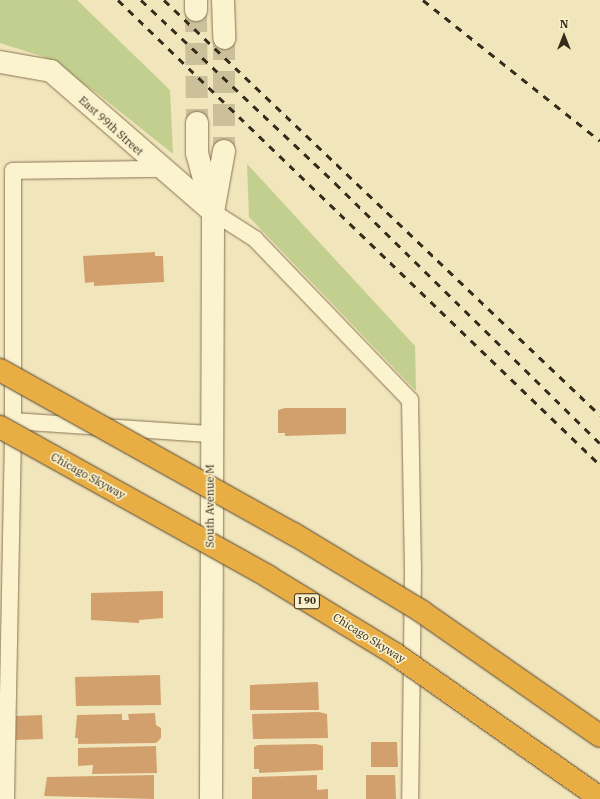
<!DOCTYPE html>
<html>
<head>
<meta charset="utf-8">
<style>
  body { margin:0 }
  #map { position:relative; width:600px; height:799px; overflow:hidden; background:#f1e5bb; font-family:"IBM Plex Serif",serif }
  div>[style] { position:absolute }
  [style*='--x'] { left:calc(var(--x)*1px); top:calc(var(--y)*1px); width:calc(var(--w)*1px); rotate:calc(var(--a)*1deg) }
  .green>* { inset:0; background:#c2cf8e }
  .building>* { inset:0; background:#d2a06d }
  .minor-tunnel>* { height:22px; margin-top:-11px; transform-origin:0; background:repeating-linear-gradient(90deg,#ccc09b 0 22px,transparent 0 33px) }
  .roads { filter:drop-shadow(0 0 1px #887454) drop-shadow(0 0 1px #887454) }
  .service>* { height:16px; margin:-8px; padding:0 8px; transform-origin:8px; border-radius:8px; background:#fbf2ce }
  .minor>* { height:22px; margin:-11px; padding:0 11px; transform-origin:11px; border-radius:11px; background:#fbf2ce }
  .rail>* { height:3px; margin-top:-1.5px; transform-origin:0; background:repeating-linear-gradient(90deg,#362a1a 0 7px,transparent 0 14px) }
  .bridges { filter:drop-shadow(0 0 1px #554129) drop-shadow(0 0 1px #554129) }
  .motorway-bridge>* { height:22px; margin:-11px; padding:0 11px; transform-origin:11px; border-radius:11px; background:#e8ae43 }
  span { translate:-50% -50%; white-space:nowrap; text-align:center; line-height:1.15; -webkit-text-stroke:3.5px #f8efcb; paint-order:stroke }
  .shield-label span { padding:1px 3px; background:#f8efcb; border:1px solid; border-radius:3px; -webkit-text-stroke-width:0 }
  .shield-label { font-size:10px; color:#362a1a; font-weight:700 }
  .street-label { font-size:11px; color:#362a1a }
  .north { position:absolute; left:544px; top:16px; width:40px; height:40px; -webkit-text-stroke:3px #f8efcb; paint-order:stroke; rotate:0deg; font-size:11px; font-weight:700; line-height:16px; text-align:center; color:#362a1a }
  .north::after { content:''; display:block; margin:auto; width:14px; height:18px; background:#362a1a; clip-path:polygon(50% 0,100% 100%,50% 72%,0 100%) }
</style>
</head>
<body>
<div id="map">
  <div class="green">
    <div style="clip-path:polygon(0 0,77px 0,170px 90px,173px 154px,98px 94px,44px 57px,0 43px)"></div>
    <div style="clip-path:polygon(247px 164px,415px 346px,416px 391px,249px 217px)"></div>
  </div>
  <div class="building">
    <div style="clip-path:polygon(155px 252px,155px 256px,163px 256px,164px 282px,94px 286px,94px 282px,85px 283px,83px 256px)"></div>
    <div style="clip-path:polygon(285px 408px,346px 408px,346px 434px,285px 436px,285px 433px,278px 433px,278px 410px)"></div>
    <div style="clip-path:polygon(163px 591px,163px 618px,139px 620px,139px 623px,91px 620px,91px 593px)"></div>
    <div style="clip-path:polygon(160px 675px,161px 705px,76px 706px,75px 677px)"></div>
    <div style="clip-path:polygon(318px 682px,319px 710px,250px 710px,250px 685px)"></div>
    <div style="clip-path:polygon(319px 712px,327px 714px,328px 738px,253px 739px,252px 714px)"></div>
    <div style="clip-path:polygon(155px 713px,156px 725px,161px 728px,161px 738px,156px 743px,78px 744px,78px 738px,75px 738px,77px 715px,122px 714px,122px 720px,129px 720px,128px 714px)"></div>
    <div style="clip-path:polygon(42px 715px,43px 739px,16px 740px,16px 716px)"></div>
    <div style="clip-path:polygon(371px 742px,397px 742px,398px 767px,371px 767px)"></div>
    <div style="clip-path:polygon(316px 744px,323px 746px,323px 770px,259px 773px,259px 769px,254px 769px,254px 747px,258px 745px)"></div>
    <div style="clip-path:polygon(156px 746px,157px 773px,92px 774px,93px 765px,78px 766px,78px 748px)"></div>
    <div style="clip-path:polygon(154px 775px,154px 799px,44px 796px,47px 777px)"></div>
    <div style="clip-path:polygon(317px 775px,317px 790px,328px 789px,328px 799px,252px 799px,252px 777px)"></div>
    <div style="clip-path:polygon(366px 775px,395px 775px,396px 799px,366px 799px)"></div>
  </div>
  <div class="minor-tunnel">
    <div style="--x:196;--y:10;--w:113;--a:89.5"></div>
    <div style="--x:224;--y:38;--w:113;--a:90"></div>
  </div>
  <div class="roads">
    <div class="service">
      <div style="--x:213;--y:212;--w:50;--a:32.7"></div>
      <div style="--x:255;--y:239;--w:223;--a:46.1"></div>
      <div style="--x:410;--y:400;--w:169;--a:89"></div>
      <div style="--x:413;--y:569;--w:230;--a:90.7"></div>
      <div style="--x:13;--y:421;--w:196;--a:3.8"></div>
      <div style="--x:6;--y:799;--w:378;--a:-88.9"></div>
      <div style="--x:13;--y:421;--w:250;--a:-90"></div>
      <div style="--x:13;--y:171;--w:146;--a:-0.8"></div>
    </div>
    <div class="minor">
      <div style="--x:196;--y:0;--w:10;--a:90"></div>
      <div style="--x:223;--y:0;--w:38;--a:88"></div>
      <div style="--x:0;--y:62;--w:52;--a:10"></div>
      <div style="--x:51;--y:71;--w:215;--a:41"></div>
      <div style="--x:197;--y:123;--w:30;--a:90"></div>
      <div style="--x:197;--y:153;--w:54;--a:74.9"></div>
      <div style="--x:211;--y:799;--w:587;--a:-89.8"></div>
      <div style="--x:213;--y:212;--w:62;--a:-79.8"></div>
    </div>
  </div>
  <div class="rail">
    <div style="--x:118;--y:0;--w:670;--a:43.97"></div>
    <div style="--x:141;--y:0;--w:267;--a:43.3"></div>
    <div style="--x:335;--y:183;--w:371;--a:44.5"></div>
    <div style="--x:164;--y:0;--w:602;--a:43.59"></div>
    <div style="--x:423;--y:0;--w:226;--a:38.5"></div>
  </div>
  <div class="bridges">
    <div class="motorway-bridge">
      <div style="--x:0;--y:370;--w:337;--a:29.2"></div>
      <div style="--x:294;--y:534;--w:149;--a:31.2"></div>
      <div style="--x:421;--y:611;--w:218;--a:34.9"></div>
      <div style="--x:0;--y:427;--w:308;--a:29.1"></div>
      <div style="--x:269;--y:577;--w:148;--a:31.4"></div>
      <div style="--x:395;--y:654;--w:251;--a:35.1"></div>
    </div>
  </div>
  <div class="shield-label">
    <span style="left:307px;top:601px">I 90</span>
  </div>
  <div class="street-label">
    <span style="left:111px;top:126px;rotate:42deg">East 99th Street</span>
    <span style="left:88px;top:476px;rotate:29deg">Chicago Skyway</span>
    <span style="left:210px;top:506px;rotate:-90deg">South Avenue M</span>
    <span style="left:369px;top:638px;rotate:32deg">Chicago Skyway</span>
  </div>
  <div class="north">N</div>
</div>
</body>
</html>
